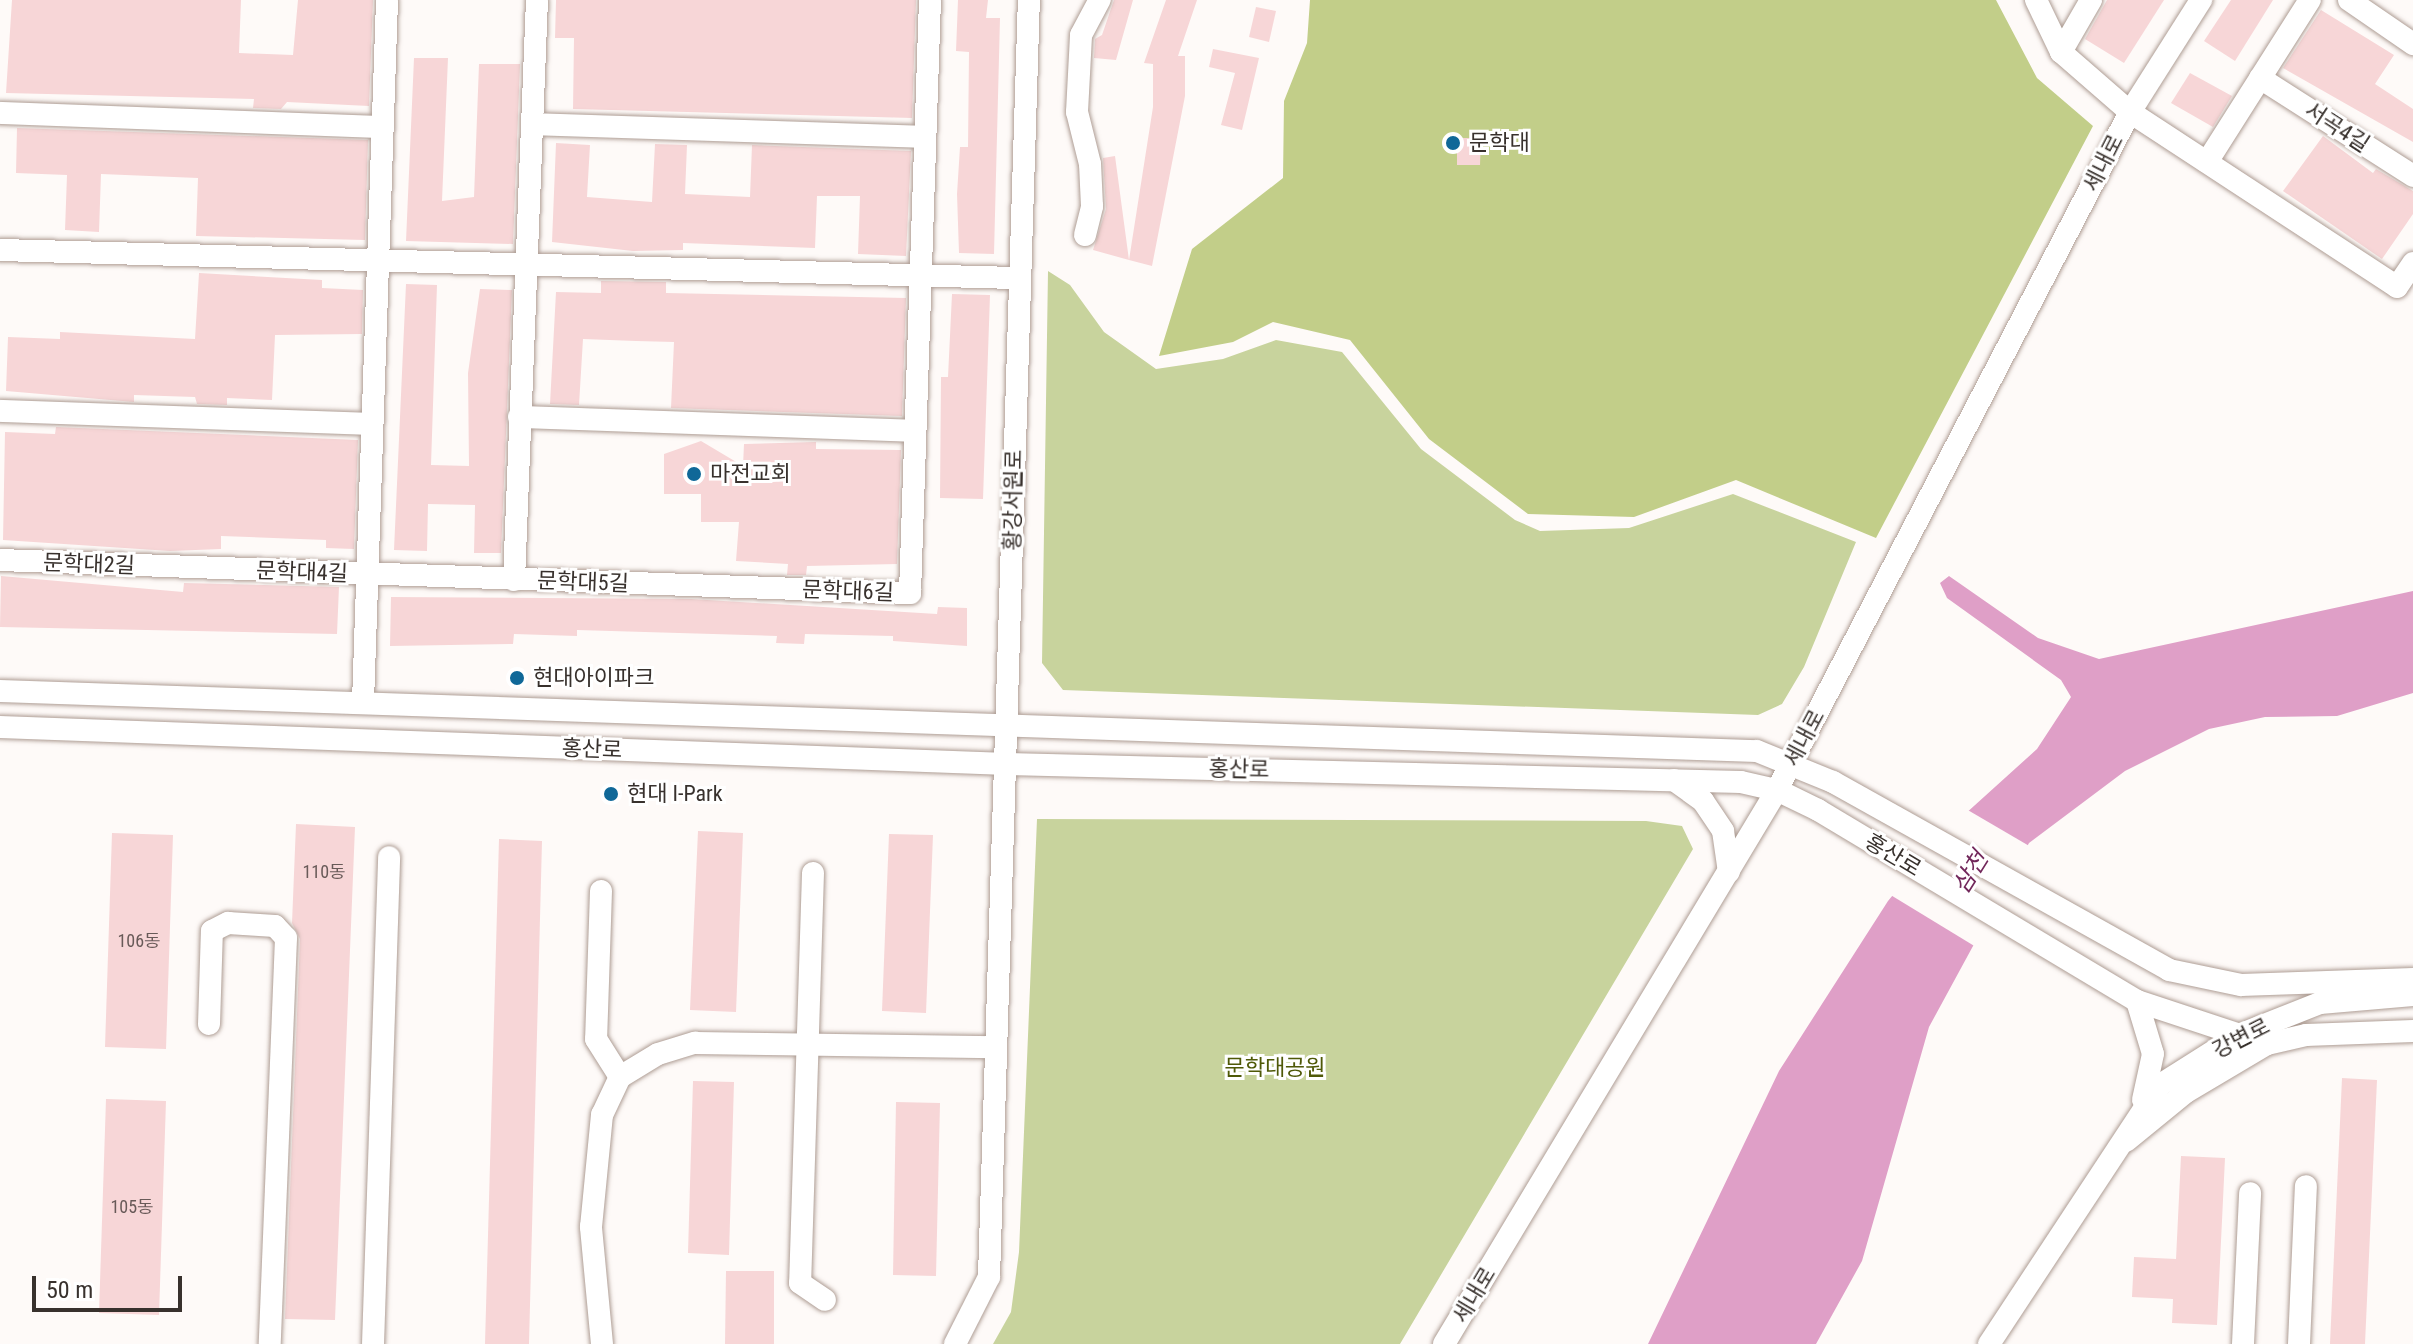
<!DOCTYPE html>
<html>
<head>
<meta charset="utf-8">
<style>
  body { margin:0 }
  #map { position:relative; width:2413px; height:1344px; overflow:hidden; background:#fefaf8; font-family:"Roboto Condensed","Noto Sans KR",sans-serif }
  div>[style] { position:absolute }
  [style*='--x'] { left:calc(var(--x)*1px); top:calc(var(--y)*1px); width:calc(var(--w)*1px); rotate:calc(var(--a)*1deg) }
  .green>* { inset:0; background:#c8d39d }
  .forest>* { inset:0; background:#c2ce89 }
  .water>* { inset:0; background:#df9fc7 }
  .pier>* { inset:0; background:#fefaf8 }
  .building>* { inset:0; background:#f7d6d7 }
  .roads { filter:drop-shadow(0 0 2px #ae9d94) drop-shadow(0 0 2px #ae9d94) }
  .minor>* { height:22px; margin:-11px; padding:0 11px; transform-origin:11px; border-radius:11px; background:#fff }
  .dots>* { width:22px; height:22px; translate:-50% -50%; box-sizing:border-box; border:4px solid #fff; border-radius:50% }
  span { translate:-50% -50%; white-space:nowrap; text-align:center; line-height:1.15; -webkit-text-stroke:6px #fff; paint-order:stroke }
  .number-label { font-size:18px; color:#685a58 }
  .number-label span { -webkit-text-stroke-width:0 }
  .street-label { font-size:22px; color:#38312d }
  .poi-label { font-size:22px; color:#38312d }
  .left { translate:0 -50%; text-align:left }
  .park-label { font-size:22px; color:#4f5908 }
  .water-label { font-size:24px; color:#72285b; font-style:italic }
  .scale { position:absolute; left:32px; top:1276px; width:150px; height:36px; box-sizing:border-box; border:4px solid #38312d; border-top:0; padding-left:10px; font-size:24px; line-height:28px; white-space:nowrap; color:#38312d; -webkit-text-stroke:6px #fff; paint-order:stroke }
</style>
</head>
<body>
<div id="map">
  <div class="green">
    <div style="clip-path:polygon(1048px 271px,1070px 285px,1104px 332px,1156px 369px,1223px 359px,1276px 340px,1342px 352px,1421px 449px,1515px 520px,1540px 531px,1629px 528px,1733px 494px,1856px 542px,1804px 667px,1782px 704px,1758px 715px,1063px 690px,1042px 663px)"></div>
    <div style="clip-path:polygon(1037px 819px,1646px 821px,1682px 826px,1693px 849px,1400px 1344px,993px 1344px,1011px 1312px,1019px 1252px)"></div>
  </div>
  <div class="forest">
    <div style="clip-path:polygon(1310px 0,1996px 0,2037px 78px,2093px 126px,1876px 538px,1736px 480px,1634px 517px,1528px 514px,1429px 439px,1350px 340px,1273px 322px,1233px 342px,1159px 356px,1192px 249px,1283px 178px,1284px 101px,1307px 43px)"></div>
  </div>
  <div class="water">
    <div style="clip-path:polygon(1949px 576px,2038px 638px,2099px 659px,2413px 591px,2413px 693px,2337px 716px,2265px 717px,2209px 729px,2125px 771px,2029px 843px,1929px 1027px,1862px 1261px,1816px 1344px,1648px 1344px,1779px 1071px,1888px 901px,1943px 834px,2037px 749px,2071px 697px,2061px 680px,1947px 598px,1940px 583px)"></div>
  </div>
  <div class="pier">
    <div style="clip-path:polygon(1966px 809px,2031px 847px,1976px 947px,1889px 894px)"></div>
  </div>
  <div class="building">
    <div style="clip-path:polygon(12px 0,241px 0,239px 53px,293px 55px,298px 0,373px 0,369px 106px,287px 102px,281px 109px,253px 108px,254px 99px,6px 93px)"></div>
    <div style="clip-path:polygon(556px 0,916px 0,912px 118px,573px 109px,574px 38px,555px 38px)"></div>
    <div style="clip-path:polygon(958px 0,988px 0,986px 18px,1000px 18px,994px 254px,959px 253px,957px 194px,960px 147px,968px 147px,969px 52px,956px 51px)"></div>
    <div style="clip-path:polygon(1114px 0,1133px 0,1116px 60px,1094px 58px,1095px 39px,1102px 35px)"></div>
    <div style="clip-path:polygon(1166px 0,1197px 0,1178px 56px,1185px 56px,1185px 96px,1152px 266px,1129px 260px,1153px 107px,1153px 64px,1144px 63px)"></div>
    <div style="clip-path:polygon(2107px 0,2164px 0,2124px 63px,2085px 39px)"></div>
    <div style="clip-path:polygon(2231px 0,2273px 0,2235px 61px,2204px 41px)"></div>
    <div style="clip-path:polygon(1256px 7px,1276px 11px,1269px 42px,1249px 37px)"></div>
    <div style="clip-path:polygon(2321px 10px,2394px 55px,2375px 84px,2413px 109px,2413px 142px,2283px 68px)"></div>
    <div style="clip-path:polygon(1213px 49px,1259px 58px,1242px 130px,1221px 125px,1235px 73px,1209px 67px)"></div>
    <div style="clip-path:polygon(414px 58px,448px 58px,442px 201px,474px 197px,479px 64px,520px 64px,513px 244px,406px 241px)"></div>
    <div style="clip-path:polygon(2190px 73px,2232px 96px,2213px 127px,2171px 103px)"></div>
    <div style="clip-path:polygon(17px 128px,368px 140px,365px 240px,196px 236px,198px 178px,101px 174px,99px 232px,65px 230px,67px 175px,16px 173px)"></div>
    <div style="clip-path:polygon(2323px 136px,2373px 173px,2376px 169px,2413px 191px,2413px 214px,2382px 259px,2283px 191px)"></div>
    <div style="clip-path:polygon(1457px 138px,1481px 138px,1480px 165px,1457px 165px)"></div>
    <div style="clip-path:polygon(556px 143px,590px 145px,587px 197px,652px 202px,655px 144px,687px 145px,685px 194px,750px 197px,752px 145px,911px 151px,906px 256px,858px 254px,860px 196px,817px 196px,815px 248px,683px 243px,683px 250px,633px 251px,552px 242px)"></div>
    <div style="clip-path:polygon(1115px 156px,1129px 260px,1093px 250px,1106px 209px,1103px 158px)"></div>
    <div style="clip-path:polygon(199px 273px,322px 280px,322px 288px,363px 290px,362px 334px,275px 335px,272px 400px,227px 398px,227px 405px,197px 404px,195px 397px,134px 395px,134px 402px,6px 391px,8px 337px,60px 339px,60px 332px,195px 339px)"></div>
    <div style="clip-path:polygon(601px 281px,666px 282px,666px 293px,906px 298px,902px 416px,671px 408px,674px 342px,636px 341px,583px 339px,579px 405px,550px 404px,556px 292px,601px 293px)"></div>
    <div style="clip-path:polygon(406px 284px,437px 285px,431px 465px,469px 466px,468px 373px,480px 289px,512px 290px,501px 553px,474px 553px,475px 505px,428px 504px,427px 551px,394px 550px)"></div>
    <div style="clip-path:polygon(952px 294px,990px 295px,983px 499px,940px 498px,941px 377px,948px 377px)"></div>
    <div style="clip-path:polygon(56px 427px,358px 440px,354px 549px,326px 548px,326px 540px,221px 536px,221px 549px,170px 551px,3px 540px,5px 432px,55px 434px)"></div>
    <div style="clip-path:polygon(701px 441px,743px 466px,744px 444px,816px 442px,816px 449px,901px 450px,897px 564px,807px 566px,806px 575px,787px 575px,788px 564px,736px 561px,739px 522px,701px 522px,701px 494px,664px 494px,664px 454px)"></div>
    <div style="clip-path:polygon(1px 576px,183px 592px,184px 583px,339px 587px,337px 634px,0 627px)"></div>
    <div style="clip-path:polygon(391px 597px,691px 599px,937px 614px,938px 607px,967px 608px,967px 646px,893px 641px,893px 636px,805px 634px,804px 644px,776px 643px,777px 636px,577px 630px,577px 636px,514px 634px,513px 644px,390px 646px)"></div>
    <div style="clip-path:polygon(296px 824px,355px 827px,335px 1320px,285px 1319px,300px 939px,292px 923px)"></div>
    <div style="clip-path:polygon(698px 831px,743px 833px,736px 1012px,690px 1010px)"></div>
    <div style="clip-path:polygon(112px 833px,173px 835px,166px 1049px,105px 1047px)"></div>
    <div style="clip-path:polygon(889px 834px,933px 835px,926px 1013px,882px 1011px)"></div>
    <div style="clip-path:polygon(499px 839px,542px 841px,529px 1344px,485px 1344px)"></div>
    <div style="clip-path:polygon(2342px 1078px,2377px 1080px,2365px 1344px,2330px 1344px)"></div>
    <div style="clip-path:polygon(693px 1081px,734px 1082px,729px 1255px,688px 1253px)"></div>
    <div style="clip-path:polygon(106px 1099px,166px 1101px,159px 1315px,99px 1313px)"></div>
    <div style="clip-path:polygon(896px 1102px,940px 1103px,936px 1276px,893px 1275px)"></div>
    <div style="clip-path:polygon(2181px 1156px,2225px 1158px,2217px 1325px,2172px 1323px,2173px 1299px,2132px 1297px,2134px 1257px,2176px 1259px)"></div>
    <div style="clip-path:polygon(726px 1271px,774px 1271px,774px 1344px,725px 1344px)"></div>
  </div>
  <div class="roads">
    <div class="minor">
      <div style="--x:2036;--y:0;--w:58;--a:64.3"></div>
      <div style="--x:2061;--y:52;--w:91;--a:41"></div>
      <div style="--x:2130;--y:112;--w:319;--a:33.2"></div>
      <div style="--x:2397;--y:287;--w:29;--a:-56"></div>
      <div style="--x:2349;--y:0;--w:78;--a:34.5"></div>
      <div style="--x:2061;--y:52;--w:60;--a:-60"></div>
      <div style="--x:2260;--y:78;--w:182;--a:32.6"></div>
      <div style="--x:0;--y:113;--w:382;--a:2.1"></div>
      <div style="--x:533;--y:124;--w:392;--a:1.9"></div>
      <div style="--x:2207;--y:162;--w:192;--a:-57.6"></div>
      <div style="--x:1085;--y:235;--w:30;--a:-76"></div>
      <div style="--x:1092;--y:206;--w:42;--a:-92.7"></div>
      <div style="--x:1090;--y:164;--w:54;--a:-104"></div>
      <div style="--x:1077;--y:112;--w:77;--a:-87"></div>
      <div style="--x:1081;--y:35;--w:40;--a:-62"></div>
      <div style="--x:0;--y:250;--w:1018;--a:1.58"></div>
      <div style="--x:0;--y:411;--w:369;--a:2"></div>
      <div style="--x:519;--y:417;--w:396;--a:2"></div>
      <div style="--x:0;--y:560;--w:911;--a:2.08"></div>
      <div style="--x:910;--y:593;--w:593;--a:-88.07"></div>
      <div style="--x:514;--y:580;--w:580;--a:-87.73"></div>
      <div style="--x:0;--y:691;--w:1758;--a:1.96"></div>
      <div style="--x:1757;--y:751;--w:82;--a:22.2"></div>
      <div style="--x:1833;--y:782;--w:385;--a:29.2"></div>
      <div style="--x:2169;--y:970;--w:74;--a:11.8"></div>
      <div style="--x:2241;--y:985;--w:172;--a:-2"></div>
      <div style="--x:363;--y:702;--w:702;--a:-88.04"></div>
      <div style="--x:0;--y:727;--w:1008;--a:2.1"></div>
      <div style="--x:1007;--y:764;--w:734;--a:1.4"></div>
      <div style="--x:1741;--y:782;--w:37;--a:13"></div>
      <div style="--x:1777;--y:790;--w:46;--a:26"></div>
      <div style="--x:1818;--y:810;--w:372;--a:30.9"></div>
      <div style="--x:2137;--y:1001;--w:137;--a:18.3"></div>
      <div style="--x:2267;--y:1044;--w:40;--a:-13"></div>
      <div style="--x:2306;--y:1035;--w:107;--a:-2.1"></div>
      <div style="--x:1674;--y:780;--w:36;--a:36"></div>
      <div style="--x:1703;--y:801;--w:36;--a:56"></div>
      <div style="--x:1723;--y:831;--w:41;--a:81.7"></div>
      <div style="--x:813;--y:873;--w:410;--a:91.8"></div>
      <div style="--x:800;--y:1283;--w:30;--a:34"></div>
      <div style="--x:601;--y:891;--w:148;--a:91.9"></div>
      <div style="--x:596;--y:1039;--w:45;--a:57.7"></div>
      <div style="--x:2137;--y:1001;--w:55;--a:73.2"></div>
      <div style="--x:2153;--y:1054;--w:47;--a:102.3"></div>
      <div style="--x:209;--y:1024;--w:93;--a:-88.2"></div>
      <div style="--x:212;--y:931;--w:18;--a:-27"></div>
      <div style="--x:228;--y:923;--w:47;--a:3.7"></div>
      <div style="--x:275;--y:926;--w:16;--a:47"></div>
      <div style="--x:286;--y:938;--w:406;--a:92.3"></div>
      <div style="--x:2126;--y:1141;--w:77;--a:-39.2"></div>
      <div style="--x:2186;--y:1092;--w:94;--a:-30.7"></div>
      <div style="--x:373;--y:1344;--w:487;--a:-88.1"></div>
      <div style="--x:602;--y:1344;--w:118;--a:-95.4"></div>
      <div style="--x:591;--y:1227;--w:113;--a:-84.4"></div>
      <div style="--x:602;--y:1115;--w:42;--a:-64.7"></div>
      <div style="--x:620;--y:1077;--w:44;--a:-31.2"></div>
      <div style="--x:658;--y:1054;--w:39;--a:-17"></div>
      <div style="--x:695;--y:1043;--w:301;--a:0.8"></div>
      <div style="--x:955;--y:1344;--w:75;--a:-63.1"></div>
      <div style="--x:989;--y:1277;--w:1278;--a:-88.21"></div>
      <div style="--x:1444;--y:1344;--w:646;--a:-58.99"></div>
      <div style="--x:1777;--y:790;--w:764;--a:-62.5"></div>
      <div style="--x:2130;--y:112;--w:133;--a:-57.6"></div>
      <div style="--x:1989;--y:1344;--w:310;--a:-56.6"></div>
      <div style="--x:2160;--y:1085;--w:93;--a:-32.3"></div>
      <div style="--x:2239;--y:1035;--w:87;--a:-21.6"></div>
      <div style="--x:2320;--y:1003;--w:93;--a:-4.9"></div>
      <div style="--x:2243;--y:1344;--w:151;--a:-87.3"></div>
      <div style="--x:2299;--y:1344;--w:158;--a:-87.5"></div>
    </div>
  </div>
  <div class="dots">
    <div style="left:1453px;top:143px;background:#106898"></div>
    <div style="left:694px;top:474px;background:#106898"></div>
    <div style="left:517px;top:678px;background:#106898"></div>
    <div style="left:611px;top:794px;background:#106898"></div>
  </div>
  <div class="number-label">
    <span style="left:324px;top:872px">110동</span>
    <span style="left:139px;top:941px">106동</span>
    <span style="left:132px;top:1207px">105동</span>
  </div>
  <div class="street-label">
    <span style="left:2337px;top:127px;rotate:33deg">서곡4길</span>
    <span style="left:2103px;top:163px;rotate:-63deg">세내로</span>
    <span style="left:1013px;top:500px;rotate:-89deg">황강서원로</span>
    <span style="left:89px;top:564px;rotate:2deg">문학대2길</span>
    <span style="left:302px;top:572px;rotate:2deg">문학대4길</span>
    <span style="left:583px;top:582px;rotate:2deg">문학대5길</span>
    <span style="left:848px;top:591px;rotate:2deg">문학대6길</span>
    <span style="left:1804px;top:738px;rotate:-62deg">세내로</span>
    <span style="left:592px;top:749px;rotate:2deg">홍산로</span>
    <span style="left:1239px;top:769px;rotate:1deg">홍산로</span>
    <span style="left:1893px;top:855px;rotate:31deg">홍산로</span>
    <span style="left:2241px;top:1038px;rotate:-27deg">강변로</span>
    <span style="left:1474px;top:1295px;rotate:-59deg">세내로</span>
  </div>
  <div class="poi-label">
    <span class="left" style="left:1469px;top:143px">문학대</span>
    <span class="left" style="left:710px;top:474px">마전교회</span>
    <span class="left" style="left:533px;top:678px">현대아이파크</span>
    <span class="left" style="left:627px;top:794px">현대 I-Park</span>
  </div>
  <div class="park-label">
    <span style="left:1275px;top:1068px">문학대공원</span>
  </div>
  <div class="water-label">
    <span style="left:1971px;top:873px;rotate:-58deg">삼천</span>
  </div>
  <div class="scale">50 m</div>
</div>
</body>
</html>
